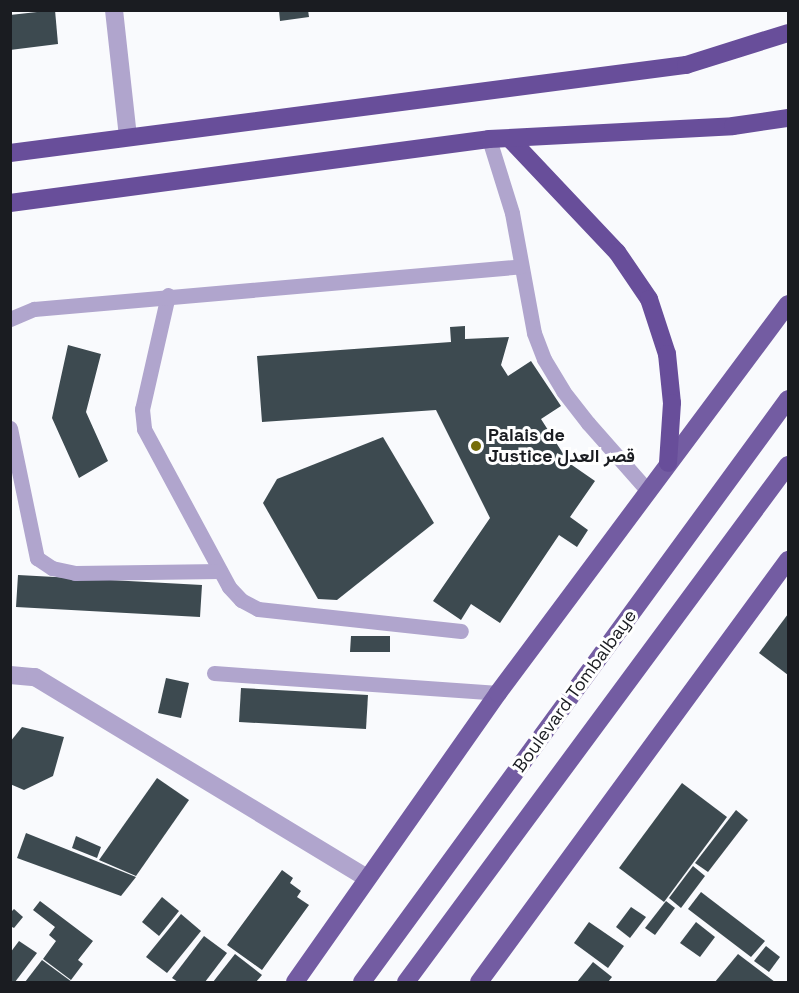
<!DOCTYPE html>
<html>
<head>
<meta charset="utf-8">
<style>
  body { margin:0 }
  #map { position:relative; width:799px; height:993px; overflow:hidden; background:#f9fafd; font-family:"Space Grotesk",Vazirmatn,sans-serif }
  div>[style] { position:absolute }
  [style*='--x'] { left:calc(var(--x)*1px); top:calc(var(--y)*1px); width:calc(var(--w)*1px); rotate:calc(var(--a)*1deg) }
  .building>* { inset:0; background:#3d4a50 }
  .service>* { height:15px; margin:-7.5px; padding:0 7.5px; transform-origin:7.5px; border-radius:7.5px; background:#b0a5cd }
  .minor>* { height:18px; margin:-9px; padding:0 9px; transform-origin:9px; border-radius:9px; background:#b0a5cd }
  .tertiary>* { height:18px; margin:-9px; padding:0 9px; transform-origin:9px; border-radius:9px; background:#b0a5cd }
  .primary>* { height:18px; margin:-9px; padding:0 9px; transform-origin:9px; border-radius:9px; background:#735ca2 }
  .trunk>* { height:18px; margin:-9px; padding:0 9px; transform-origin:9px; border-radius:9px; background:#684e9a }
  .dots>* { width:16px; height:16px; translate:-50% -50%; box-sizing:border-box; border:3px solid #fff; border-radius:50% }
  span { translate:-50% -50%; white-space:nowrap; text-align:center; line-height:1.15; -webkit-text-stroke:6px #fff; paint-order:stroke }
  .poi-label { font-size:18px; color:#1a1c21; font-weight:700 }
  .left { translate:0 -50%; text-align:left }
  .street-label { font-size:18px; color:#1a1c21 }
  .frame { position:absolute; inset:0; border:12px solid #1a1c21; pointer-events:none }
</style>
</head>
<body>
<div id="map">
  <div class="building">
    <div style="clip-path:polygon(55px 10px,58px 44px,10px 50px,10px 15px)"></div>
    <div style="clip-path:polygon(279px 10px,308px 10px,309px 17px,280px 21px)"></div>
    <div style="clip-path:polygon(465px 326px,465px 339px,509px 337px,501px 365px,508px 376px,531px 361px,561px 406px,541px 419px,569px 463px,595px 481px,570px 517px,588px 530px,577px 547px,559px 535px,500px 623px,471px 604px,461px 620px,433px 601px,490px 518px,436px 410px,262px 422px,257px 356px,451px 342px,450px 327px)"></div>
    <div style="clip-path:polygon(68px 345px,101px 354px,86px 412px,108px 461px,79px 478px,52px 418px)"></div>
    <div style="clip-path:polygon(383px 437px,434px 523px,337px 600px,318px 599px,263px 503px,277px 479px)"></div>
    <div style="clip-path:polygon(18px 575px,202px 585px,200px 617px,16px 607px)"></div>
    <div style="clip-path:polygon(788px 614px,788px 675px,759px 653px)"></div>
    <div style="clip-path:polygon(351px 636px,390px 636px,390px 652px,350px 652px)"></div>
    <div style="clip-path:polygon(166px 678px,189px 683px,181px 718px,158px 713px)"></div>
    <div style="clip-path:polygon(241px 688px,368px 695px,366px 729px,239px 722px)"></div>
    <div style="clip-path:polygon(22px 727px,64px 737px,53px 776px,24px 790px,10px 784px,10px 742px)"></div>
    <div style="clip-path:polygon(157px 778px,189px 800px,136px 876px,99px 860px)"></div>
    <div style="clip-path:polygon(682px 783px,727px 817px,664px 902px,619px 868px)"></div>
    <div style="clip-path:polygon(736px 810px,748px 820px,708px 872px,695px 863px)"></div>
    <div style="clip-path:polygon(26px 833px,136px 877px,121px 896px,17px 858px)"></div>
    <div style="clip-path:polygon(76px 836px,101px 847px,97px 858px,72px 848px)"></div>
    <div style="clip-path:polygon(693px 866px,705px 876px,681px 908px,669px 898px)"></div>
    <div style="clip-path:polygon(282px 870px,293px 878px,290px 883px,301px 891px,297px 897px,309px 905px,262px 970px,227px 945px)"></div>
    <div style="clip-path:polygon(701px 892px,765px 941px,751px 957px,688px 909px)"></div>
    <div style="clip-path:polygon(162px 897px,179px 911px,159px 936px,142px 922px)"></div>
    <div style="clip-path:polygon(40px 901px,93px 941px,78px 960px,83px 964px,71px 980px,43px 959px,56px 941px,49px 935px,55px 927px,33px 910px)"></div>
    <div style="clip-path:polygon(666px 901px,675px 908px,655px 935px,645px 928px)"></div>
    <div style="clip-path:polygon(631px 907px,646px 917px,630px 938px,616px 927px)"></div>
    <div style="clip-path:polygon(14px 909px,23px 917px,14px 928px,10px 926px,10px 913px)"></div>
    <div style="clip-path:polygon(181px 914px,201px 931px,167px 973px,146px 957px)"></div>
    <div style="clip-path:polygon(589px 922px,624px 946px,608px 968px,574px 943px)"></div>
    <div style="clip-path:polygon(696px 922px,715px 937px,700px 957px,680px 943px)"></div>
    <div style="clip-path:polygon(204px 936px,227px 953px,205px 982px,178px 982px,172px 978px)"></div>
    <div style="clip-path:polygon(19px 941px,37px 953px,15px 982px,10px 982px,10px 953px)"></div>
    <div style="clip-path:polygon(766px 946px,780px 957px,769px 972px,754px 961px)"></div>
    <div style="clip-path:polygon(235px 954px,262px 975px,256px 982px,213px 982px)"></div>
    <div style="clip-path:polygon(738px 954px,775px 982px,715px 982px)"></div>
    <div style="clip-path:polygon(42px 960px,72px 982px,25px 982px)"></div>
    <div style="clip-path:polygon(593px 962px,612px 977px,608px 982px,577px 982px)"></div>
  </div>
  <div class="service">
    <div style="--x:489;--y:139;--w:77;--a:72.7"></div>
    <div style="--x:512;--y:213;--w:122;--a:79.6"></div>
    <div style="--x:534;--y:333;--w:28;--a:69"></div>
    <div style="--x:544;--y:359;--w:37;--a:59"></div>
    <div style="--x:563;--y:391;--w:41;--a:52"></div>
    <div style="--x:588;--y:423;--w:89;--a:48.6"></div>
    <div style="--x:168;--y:295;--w:117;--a:102.8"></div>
    <div style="--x:142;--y:409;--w:20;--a:84"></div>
    <div style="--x:144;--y:429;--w:179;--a:61.7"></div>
    <div style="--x:229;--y:587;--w:18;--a:47"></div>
    <div style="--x:241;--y:600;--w:19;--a:28"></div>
    <div style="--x:258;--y:609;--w:204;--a:6.2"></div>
    <div style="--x:10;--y:319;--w:26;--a:-23"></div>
    <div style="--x:34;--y:309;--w:489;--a:-5"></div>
    <div style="--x:10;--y:428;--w:133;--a:78.3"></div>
    <div style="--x:37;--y:558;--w:18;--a:34"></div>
    <div style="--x:52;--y:568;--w:24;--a:12"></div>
    <div style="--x:75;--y:573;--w:145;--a:-0.8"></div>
    <div style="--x:214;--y:673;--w:285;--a:4"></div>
  </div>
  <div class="minor">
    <div style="--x:10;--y:675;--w:25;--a:5"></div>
    <div style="--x:35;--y:677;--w:388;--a:31.2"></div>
  </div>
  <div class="tertiary">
    <div style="--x:114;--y:10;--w:127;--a:83.7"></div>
  </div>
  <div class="primary">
    <div style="--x:295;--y:982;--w:353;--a:-54.9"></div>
    <div style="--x:498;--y:693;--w:485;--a:-53.3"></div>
    <div style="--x:362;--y:982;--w:722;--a:-53.84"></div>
    <div style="--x:406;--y:982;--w:643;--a:-53.54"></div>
    <div style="--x:479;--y:982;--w:523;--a:-53.79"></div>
  </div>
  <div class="trunk">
    <div style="--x:510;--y:139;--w:156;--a:46.6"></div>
    <div style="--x:617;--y:252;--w:57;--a:55.8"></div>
    <div style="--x:649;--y:299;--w:58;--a:71.9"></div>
    <div style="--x:667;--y:354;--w:49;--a:84.2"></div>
    <div style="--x:672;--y:403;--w:60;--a:93.8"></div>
    <div style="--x:10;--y:153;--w:682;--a:-7.42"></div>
    <div style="--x:686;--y:65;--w:107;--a:-17.4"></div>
    <div style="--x:10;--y:203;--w:483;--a:-7.6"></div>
    <div style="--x:489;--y:139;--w:244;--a:-3"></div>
    <div style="--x:733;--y:126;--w:56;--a:-8.3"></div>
  </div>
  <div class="dots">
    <div style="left:476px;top:446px;background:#766d09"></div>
  </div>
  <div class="poi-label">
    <span class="left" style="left:488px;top:446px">Palais de<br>Justice قصر العدل</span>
  </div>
  <div class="street-label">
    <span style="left:575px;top:691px;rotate:-54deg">Boulevard Tombalbaye</span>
  </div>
  <div class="frame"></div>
</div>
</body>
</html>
